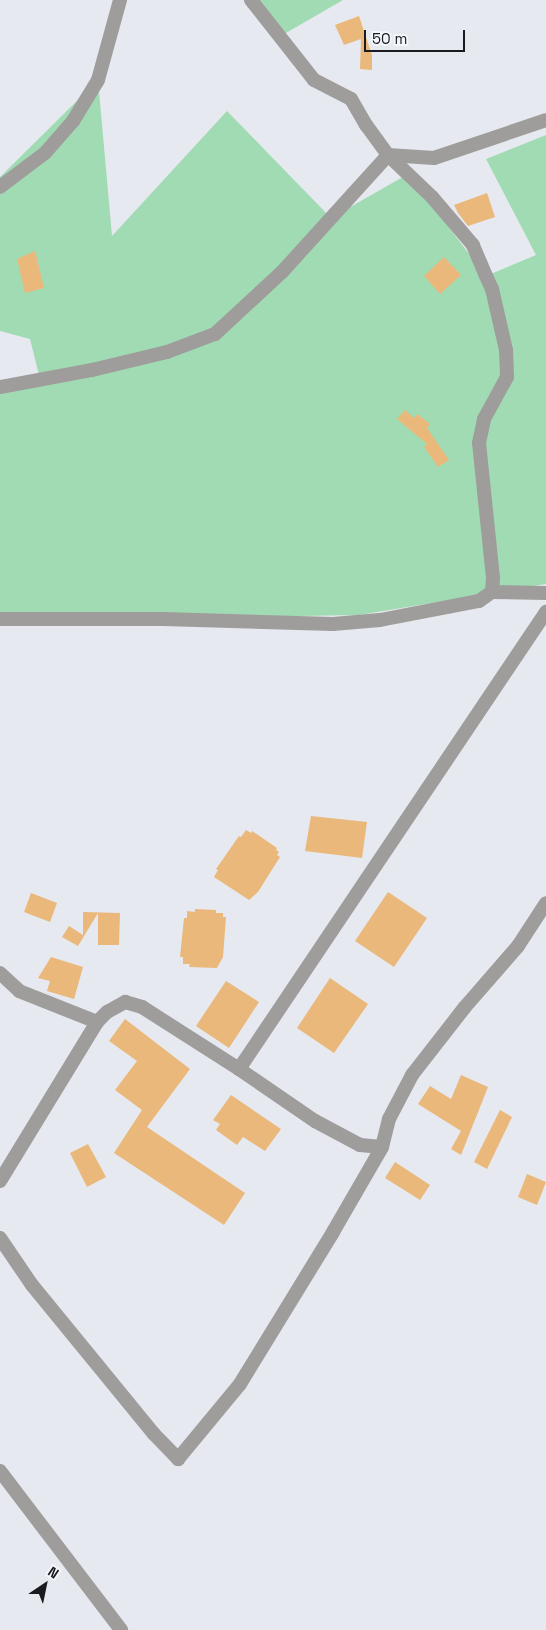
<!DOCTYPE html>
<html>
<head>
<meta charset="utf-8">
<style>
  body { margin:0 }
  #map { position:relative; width:546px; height:1630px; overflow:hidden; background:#e6e9f0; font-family:"Space Grotesk",sans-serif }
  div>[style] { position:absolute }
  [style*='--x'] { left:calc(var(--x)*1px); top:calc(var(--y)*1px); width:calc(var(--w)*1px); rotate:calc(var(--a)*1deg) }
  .green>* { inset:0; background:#a1dbb3 }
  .building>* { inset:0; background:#eab87a }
  .minor>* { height:14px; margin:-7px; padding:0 7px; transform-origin:7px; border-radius:7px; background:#9f9c9c }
  .tertiary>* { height:14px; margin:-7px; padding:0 7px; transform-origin:7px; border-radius:7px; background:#9f9c9c }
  span { translate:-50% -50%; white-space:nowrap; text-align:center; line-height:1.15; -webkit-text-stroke:5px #f3f6fd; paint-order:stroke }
  .north { position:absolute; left:20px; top:1560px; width:50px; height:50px; -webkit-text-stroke:4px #f3f6fd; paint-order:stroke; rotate:34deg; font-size:14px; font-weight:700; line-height:20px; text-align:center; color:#1a1b1e }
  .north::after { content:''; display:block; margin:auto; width:18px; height:22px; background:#1a1b1e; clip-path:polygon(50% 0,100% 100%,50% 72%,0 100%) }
  .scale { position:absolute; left:364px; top:30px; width:101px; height:22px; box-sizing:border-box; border:2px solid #1a1b1e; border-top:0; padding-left:6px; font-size:15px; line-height:18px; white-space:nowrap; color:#1a1b1e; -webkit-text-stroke:4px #f3f6fd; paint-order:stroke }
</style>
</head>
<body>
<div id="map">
  <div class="green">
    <div style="clip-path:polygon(254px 0,343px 0,279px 37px)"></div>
    <div style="clip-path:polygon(98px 80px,112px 236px,227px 111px,331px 218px,408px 174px,486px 276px,536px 255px,486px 159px,546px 135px,546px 584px,359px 615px,0 621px,0 390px,40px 379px,30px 339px,0 331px,0 177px)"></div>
  </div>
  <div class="building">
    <div style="clip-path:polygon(359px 16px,372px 55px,372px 70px,360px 69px,361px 39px,344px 45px,335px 25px)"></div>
    <div style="clip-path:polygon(487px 193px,495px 217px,468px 226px,458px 213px,454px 205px)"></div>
    <div style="clip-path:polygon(35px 251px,44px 288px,25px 293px,17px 259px)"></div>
    <div style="clip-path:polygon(444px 257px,461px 275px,440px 294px,424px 276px)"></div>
    <div style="clip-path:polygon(405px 410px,414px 418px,417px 414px,430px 424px,427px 428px,449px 460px,438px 467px,424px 447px,427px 444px,397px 419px)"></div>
    <div style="clip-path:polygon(311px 816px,367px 822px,362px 858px,305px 851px)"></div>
    <div style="clip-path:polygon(246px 830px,251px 833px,252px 831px,277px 848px,276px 850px,279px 852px,277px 855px,280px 857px,258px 892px,249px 900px,214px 877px,218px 870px,216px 869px,239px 836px,241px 837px)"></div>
    <div style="clip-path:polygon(388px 892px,427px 918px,394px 967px,355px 941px)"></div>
    <div style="clip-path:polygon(31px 893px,57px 903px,50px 922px,24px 912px)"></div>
    <div style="clip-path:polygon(195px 909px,216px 910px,216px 913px,223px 913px,223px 917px,226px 917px,223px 957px,217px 968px,189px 967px,190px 964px,183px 964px,183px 957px,180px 957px,184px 918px,187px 918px,187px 911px,195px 912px)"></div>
    <div style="clip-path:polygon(83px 912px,120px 913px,119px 945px,98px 945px,98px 913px,78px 946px,62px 937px,69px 926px,83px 935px)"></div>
    <div style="clip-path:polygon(51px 957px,83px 967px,74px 999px,47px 991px,50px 981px,38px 978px)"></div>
    <div style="clip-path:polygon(330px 978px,368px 1004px,334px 1053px,297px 1028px)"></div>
    <div style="clip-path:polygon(226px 981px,259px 1002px,229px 1048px,196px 1026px)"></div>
    <div style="clip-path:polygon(125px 1019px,190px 1069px,147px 1127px,245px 1193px,224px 1225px,114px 1153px,142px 1110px,115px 1090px,137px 1061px,109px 1041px)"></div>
    <div style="clip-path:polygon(461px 1075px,488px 1087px,461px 1155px,451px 1149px,461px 1131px,418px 1104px,430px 1086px,451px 1099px)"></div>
    <div style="clip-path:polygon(231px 1095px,281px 1129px,265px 1151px,243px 1137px,237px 1145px,216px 1130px,220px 1124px,213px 1120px)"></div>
    <div style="clip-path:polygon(500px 1110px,512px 1117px,487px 1169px,474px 1162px)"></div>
    <div style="clip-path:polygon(88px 1144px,106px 1177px,87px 1187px,70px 1153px)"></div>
    <div style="clip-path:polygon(395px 1162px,430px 1185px,420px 1200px,385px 1178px)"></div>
    <div style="clip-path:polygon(527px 1174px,546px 1182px,537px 1205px,518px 1197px)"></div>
  </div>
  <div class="minor">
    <div style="--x:0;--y:387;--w:94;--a:-10.5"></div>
    <div style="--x:92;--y:370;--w:77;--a:-13.5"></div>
    <div style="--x:167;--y:352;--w:51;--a:-20.6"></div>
    <div style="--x:215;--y:334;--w:91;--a:-42.8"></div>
    <div style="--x:282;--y:272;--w:158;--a:-47.8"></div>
    <div style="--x:388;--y:155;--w:46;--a:3.7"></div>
    <div style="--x:434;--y:158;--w:118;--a:-18.7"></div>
    <div style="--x:0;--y:619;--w:163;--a:0"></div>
    <div style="--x:163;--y:619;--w:170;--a:1.7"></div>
    <div style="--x:333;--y:624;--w:47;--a:-4.9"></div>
    <div style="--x:380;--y:620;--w:101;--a:-10.9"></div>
    <div style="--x:479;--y:601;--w:16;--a:-35"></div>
    <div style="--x:492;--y:592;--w:14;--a:-86"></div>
    <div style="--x:493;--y:578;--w:136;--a:-95.9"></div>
    <div style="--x:479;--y:443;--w:25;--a:-78"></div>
    <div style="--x:484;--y:419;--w:48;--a:-61.3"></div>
    <div style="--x:507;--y:377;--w:27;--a:-92"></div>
    <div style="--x:506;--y:350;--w:63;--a:-102.9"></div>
    <div style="--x:492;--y:289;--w:14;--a:-115"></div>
    <div style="--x:486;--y:276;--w:34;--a:-113"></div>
    <div style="--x:473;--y:245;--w:63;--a:-130.5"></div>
    <div style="--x:432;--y:197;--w:61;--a:-136.3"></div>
    <div style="--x:388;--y:155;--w:37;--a:-126"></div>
    <div style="--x:366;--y:125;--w:30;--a:-120"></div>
    <div style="--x:351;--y:99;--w:42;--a:-152.8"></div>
    <div style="--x:314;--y:80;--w:102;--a:-128.2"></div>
    <div style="--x:0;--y:973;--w:26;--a:43"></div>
    <div style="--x:19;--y:991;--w:84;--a:21.7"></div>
    <div style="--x:239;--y:1069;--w:92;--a:34.4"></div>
    <div style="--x:315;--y:1121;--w:51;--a:28.1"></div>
    <div style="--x:360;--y:1145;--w:22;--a:5"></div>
    <div style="--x:0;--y:1181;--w:186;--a:-58.6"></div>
    <div style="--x:97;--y:1022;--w:14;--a:-45"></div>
    <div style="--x:107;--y:1012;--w:21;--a:-29"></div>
    <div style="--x:125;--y:1002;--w:18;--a:16"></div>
    <div style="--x:142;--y:1007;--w:115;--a:32.6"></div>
    <div style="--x:239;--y:1069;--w:551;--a:-56.11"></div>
    <div style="--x:0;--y:1238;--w:57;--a:55.8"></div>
    <div style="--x:32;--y:1285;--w:193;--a:50.7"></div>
    <div style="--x:154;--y:1434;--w:35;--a:46"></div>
    <div style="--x:178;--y:1459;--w:97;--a:-50.4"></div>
    <div style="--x:240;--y:1384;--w:178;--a:-58.5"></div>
    <div style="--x:333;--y:1232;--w:98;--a:-60"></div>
    <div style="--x:382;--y:1147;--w:29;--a:-76"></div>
    <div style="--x:389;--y:1119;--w:50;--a:-62.4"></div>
    <div style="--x:412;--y:1075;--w:86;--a:-52.1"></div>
    <div style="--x:465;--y:1007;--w:81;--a:-49"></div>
    <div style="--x:518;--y:946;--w:51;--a:-56.9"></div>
    <div style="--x:0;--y:1471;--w:200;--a:52.7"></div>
  </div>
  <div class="tertiary">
    <div style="--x:0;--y:187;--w:56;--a:-37.1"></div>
    <div style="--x:45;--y:153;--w:43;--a:-48.8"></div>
    <div style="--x:73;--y:121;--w:48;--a:-58.6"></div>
    <div style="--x:98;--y:80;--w:83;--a:-74.6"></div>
    <div style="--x:492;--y:592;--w:54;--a:1.1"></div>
  </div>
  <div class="north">N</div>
  <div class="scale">50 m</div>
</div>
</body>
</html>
